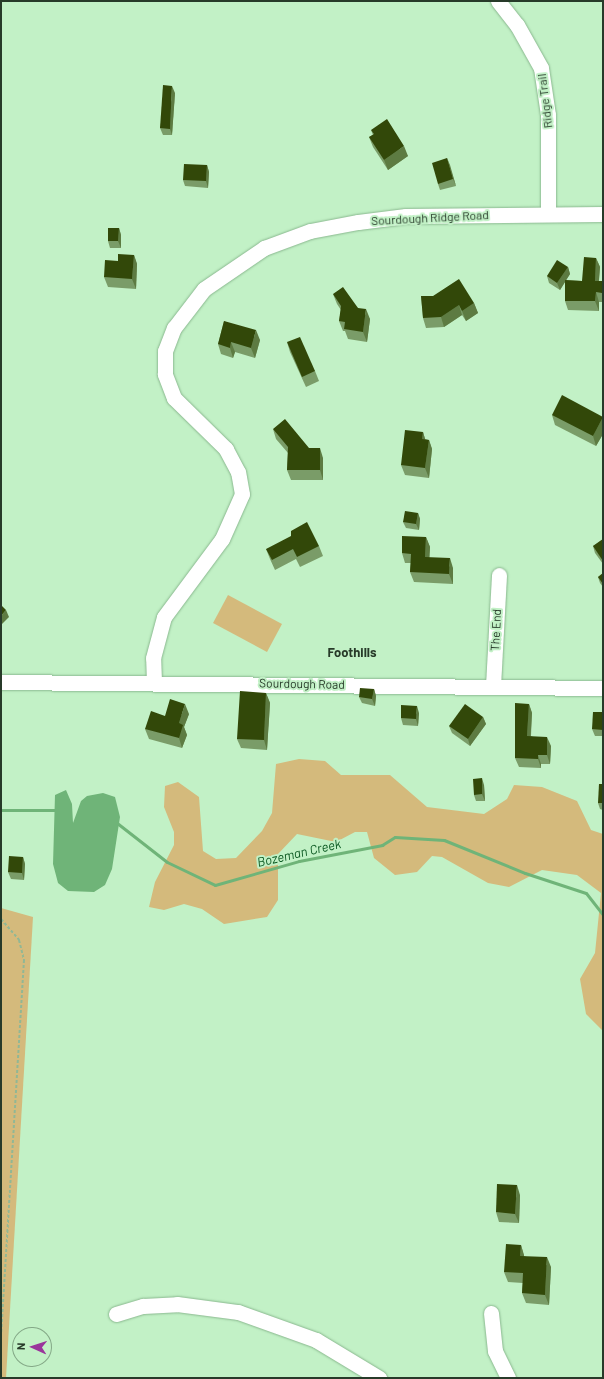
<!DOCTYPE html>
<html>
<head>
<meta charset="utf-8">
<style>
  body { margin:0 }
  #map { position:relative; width:604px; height:1379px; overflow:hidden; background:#c2f1c6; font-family:Barlow,sans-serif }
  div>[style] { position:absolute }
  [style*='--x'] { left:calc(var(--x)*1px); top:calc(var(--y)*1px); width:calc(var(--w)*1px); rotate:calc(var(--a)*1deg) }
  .green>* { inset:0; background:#d4ba7c }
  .water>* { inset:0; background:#6fb478 }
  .stream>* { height:3px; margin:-1.5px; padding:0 1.5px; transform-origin:1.5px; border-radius:1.5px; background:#6fb478 }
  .path>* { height:2px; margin-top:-1px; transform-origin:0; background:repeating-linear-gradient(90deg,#91b794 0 3px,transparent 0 5px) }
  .roads { filter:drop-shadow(0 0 1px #8ab88f) drop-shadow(0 0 1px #8ab88f) }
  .minor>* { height:15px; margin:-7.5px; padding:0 7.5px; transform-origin:7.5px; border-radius:7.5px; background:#fff }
  .wall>* { inset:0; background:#7a9c68 }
  .shaded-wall>* { inset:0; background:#5d7b42 }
  .building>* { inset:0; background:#324809 }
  span { translate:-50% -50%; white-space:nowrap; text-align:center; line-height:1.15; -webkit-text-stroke:4px #c2f1c6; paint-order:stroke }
  .street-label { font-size:12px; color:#273a29 }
  .neighbourhood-label { font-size:13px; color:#273a29; font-weight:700 }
  .water-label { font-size:13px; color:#0c5922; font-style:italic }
  .frame { position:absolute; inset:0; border:2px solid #273a29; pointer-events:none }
  .north { position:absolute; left:12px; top:1327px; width:40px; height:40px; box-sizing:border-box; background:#c2f1c6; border:1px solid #84a887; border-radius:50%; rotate:273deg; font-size:11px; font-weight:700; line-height:16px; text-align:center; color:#273a29 }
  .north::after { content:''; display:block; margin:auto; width:14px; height:18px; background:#9a359b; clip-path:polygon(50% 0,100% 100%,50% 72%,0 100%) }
</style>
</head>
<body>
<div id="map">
  <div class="green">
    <div style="clip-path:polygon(228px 595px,282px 624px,267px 652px,213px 623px)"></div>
    <div style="clip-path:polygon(299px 759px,325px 761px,341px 775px,390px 775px,427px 807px,484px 814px,507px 799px,514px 785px,542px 787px,577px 801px,591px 830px,603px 834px,603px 1031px,586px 1014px,580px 979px,595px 953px,601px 893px,577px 875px,542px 870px,509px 887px,488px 883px,442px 857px,432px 856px,417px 872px,395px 875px,374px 858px,367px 832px,355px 832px,336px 842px,297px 834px,278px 854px,278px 900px,267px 917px,224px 924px,202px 909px,184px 904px,164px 910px,149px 907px,155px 882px,174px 845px,174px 832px,164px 807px,165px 786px,178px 782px,199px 797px,203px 851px,216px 859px,236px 858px,262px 831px,272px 813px,276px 764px)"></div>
    <div style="clip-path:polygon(1px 908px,33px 917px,6px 1378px,1px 1378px)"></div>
  </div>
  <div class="water">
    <div style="clip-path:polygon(66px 790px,72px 804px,73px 823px,81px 801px,87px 796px,103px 793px,115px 797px,120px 817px,112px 869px,105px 885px,94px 892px,68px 891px,58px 883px,53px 864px,55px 795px)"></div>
  </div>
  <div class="stream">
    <div style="--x:1;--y:810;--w:57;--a:0"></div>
    <div style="--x:117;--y:823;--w:63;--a:38"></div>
    <div style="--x:167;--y:862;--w:53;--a:25.6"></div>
    <div style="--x:215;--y:885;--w:87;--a:-15.9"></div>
    <div style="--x:299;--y:861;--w:85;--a:-10.9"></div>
    <div style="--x:382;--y:845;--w:15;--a:-32"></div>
    <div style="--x:395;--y:837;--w:49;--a:3.5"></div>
    <div style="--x:444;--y:840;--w:87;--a:22.2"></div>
    <div style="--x:525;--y:873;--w:64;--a:18.2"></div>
    <div style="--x:586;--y:893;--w:28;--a:52"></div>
  </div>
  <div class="path">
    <div style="--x:1;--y:919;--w:28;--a:49"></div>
    <div style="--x:19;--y:940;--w:21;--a:76"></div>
    <div style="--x:24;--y:960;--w:373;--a:93.5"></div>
  </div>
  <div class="roads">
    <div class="minor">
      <div style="--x:498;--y:1;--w:31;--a:52"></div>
      <div style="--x:517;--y:25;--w:49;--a:60.8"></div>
      <div style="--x:541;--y:68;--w:48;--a:81.5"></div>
      <div style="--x:548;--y:115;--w:99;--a:90"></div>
      <div style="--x:1;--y:682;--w:602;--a:0.57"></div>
      <div style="--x:154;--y:682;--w:24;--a:-92"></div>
      <div style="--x:153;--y:658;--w:42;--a:-75"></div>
      <div style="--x:164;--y:617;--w:97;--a:-53.4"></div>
      <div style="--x:222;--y:539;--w:49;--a:-66"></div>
      <div style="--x:242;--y:494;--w:22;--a:-100"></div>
      <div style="--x:238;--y:472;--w:26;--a:-118"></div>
      <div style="--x:226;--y:449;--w:73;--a:-135.6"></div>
      <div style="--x:174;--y:398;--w:26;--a:-111"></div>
      <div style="--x:165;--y:374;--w:23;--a:-90"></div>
      <div style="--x:165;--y:351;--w:25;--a:-69"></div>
      <div style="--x:174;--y:328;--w:49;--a:-52.4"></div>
      <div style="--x:204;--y:289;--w:73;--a:-34.3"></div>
      <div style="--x:264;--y:248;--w:49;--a:-20.3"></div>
      <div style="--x:310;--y:231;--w:49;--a:-10.6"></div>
      <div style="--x:358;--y:222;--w:48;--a:-7.1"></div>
      <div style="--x:406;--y:216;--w:197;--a:-0.6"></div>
      <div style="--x:493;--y:686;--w:111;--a:-86.9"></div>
      <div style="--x:491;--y:1313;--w:38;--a:84"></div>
      <div style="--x:495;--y:1351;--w:30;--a:64"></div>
      <div style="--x:116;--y:1314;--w:28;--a:-17"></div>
      <div style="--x:143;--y:1306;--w:34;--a:-3"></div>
      <div style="--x:177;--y:1304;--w:62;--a:7.5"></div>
      <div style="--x:238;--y:1312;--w:83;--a:19.7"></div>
      <div style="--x:316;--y:1340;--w:74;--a:31.1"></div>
    </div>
  </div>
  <div class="wall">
    <div style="clip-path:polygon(175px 93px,172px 135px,163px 135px,160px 128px)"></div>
    <div style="clip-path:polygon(371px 130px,408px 156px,388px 170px,373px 147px,369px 137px,373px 135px)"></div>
    <div style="clip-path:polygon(447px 158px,456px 186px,440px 190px,438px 184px)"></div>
    <div style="clip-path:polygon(207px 165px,209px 172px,208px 188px,185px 186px,183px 180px)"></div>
    <div style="clip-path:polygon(119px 228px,121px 235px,121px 248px,110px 248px,108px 241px)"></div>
    <div style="clip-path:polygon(134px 255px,137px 264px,136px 289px,108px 287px,104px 277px,118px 261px)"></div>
    <div style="clip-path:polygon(596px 258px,600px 267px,599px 281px,602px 281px,603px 283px,603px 302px,599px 302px,599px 311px,568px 310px,565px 301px,565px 282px,560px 290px,549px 283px,547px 276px,568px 267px,570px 274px,566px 280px,582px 281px)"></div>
    <div style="clip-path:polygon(333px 294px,358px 308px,370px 319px,367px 342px,348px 339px,345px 331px,343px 331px,339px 321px,341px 310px,337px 304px)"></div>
    <div style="clip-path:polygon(421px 296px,474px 303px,478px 313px,466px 321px,462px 315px,444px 327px,426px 328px,423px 318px)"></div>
    <div style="clip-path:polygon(224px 321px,260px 340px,255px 358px,235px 352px,233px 358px,221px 354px,218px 344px)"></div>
    <div style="clip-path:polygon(287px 342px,315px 371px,319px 381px,306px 387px,290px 352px)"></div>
    <div style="clip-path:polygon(552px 415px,603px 417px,603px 434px,596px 446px,555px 425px)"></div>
    <div style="clip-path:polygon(273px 429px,323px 458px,323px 480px,291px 480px,287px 470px,288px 453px,276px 439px)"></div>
    <div style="clip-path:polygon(423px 432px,425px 439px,429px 440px,432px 449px,429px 478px,405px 475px,401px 465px)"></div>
    <div style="clip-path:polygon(418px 513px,420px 519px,419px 530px,406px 528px,403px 522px)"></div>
    <div style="clip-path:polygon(426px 537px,430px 547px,429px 558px,453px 568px,453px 584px,414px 582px,410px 572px,411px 563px,405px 563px,402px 553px)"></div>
    <div style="clip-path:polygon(603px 539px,603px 564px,595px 553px,593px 546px)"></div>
    <div style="clip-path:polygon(319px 546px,323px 556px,300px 567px,296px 559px,275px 570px,270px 559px,266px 549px)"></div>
    <div style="clip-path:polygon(603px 573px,603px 587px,600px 583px,598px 577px)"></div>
    <div style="clip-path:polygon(374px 689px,376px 696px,375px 706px,362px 703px,359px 697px)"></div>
    <div style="clip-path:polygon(266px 693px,270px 703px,267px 750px,241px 748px,237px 739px)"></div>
    <div style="clip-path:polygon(529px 704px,532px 713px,531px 736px,551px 746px,550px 764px,541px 764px,541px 768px,519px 767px,515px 758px)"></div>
    <div style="clip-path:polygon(603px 712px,603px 736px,595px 736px,592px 729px)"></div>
    <div style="clip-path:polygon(419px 713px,418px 726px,403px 725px,401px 718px)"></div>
    <div style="clip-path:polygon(189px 714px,184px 727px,187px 735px,182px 748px,149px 739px,145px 729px,165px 716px)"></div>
    <div style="clip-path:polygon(483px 717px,486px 724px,470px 746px,452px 733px,449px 726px)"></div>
    <div style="clip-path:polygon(603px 784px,603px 810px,600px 809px,598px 803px)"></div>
    <div style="clip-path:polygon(484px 785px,485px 801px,476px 801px,474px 795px)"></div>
    <div style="clip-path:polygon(23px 857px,25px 864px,24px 880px,11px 879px,8px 872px)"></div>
    <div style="clip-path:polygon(520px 1195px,519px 1223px,499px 1222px,496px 1212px)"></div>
    <div style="clip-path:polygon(521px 1245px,524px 1256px,551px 1267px,549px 1305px,526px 1303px,522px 1293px,523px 1283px,508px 1282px,504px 1272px)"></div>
  </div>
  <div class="shaded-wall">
    <div style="clip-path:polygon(172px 86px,175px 93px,172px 135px,170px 129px)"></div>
    <div style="clip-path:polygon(404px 146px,408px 156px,388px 170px,384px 160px)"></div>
    <div style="clip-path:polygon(447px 158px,450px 165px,456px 186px,453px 179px)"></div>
    <div style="clip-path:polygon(207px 165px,209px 172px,208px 188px,206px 181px)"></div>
    <div style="clip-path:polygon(119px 228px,121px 235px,121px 248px,118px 241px)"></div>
    <div style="clip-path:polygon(134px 255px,137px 264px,136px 289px,132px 279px)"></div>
    <div style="clip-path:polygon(596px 258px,600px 267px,598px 290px,595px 281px)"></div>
    <div style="clip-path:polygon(568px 267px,570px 274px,560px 290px,557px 283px)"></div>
    <div style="clip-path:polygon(602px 281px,603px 283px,603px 295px,602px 293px)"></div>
    <div style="clip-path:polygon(596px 292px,599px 302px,599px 311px,595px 301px)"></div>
    <div style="clip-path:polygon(474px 303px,478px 313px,466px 321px,462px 311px)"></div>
    <div style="clip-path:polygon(459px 305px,462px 315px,444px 327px,441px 317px)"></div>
    <div style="clip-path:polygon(366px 309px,370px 319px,367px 342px,363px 332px)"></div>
    <div style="clip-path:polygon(256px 330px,260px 340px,255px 358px,251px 348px)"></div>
    <div style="clip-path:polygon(231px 342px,235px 352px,233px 358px,230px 348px)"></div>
    <div style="clip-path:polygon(603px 417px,603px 434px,596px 446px,593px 436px)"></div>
    <div style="clip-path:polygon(423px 432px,426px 442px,422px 439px)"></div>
    <div style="clip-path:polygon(429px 440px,432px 449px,429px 478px,425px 468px)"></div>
    <div style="clip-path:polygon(320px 448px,323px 458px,323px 480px,320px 470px)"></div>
    <div style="clip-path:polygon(418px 513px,420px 519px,419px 530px,416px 524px)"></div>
    <div style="clip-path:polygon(426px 537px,430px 547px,429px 567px,425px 557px)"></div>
    <div style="clip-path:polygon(450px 558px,453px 568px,453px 584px,449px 574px)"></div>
    <div style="clip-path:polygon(6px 610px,9px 617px,1px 625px,1px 616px)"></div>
    <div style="clip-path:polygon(374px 689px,376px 696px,375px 706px,372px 699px)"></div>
    <div style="clip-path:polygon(266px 693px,270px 703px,267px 750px,264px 740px)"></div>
    <div style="clip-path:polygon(185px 704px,189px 714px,184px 727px,187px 735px,182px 748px,179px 738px,179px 723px)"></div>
    <div style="clip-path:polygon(529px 704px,532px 713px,530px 745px,527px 736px)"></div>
    <div style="clip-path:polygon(417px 706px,419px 713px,418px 726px,416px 719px)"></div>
    <div style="clip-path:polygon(483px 717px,486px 724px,470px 746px,468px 739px)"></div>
    <div style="clip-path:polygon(547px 737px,551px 746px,550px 764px,547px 755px)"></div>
    <div style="clip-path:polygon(538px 755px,541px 764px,541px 768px,538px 759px)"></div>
    <div style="clip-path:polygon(482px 778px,484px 785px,485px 801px,482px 794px)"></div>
    <div style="clip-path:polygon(23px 857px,25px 864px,24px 880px,22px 873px)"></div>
    <div style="clip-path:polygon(517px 1185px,520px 1195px,519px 1223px,515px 1214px)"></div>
    <div style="clip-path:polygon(521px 1245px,524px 1255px,524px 1266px,520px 1256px)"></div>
    <div style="clip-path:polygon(547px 1257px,551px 1267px,549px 1305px,545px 1295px)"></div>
  </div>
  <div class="building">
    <div style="clip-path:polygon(163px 85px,172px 86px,170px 129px,160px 128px)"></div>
    <div style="clip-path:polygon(387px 119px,404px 146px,384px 160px,369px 137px,374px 134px,371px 130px)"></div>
    <div style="clip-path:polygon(447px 158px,453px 179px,438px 184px,432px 163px)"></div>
    <div style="clip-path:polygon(184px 164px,207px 165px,206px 181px,183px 180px)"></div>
    <div style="clip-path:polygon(108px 228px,119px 228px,118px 241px,108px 241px)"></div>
    <div style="clip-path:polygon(118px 254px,134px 255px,132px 279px,104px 277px,105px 260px,118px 261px)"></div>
    <div style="clip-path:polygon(584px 257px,596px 258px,595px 281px,602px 281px,602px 293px,596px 292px,595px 301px,565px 301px,565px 280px,582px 281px)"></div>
    <div style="clip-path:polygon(557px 260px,568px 267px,557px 283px,547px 276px)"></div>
    <div style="clip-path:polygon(459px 279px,474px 303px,462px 311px,459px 305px,441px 317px,423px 318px,421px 296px,433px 296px)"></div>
    <div style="clip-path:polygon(343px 287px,358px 308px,366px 309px,363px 332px,344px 329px,345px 322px,339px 321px,341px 306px,333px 294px)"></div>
    <div style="clip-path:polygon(224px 321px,256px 330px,251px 348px,231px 342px,230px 348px,218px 344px)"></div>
    <div style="clip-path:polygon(300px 337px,315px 371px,302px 377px,287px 342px)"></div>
    <div style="clip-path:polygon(562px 395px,603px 417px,593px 436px,552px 415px)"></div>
    <div style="clip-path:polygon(285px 419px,309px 448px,320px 448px,320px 470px,287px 470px,288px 447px,273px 429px)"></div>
    <div style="clip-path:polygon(405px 430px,423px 432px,422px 439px,429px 440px,425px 468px,401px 465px)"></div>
    <div style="clip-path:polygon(405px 511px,418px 513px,416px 524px,403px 522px)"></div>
    <div style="clip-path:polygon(307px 522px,319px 546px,297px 557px,293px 549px,272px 560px,266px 549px,291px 536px,291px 531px)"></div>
    <div style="clip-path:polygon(402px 536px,426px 537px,425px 557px,450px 558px,449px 574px,410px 572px,411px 554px,402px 553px)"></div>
    <div style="clip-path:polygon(603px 539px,603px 561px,593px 546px)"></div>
    <div style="clip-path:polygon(603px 573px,603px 584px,598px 577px)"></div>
    <div style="clip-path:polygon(1px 605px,6px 610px,1px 616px)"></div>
    <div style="clip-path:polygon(360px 688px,374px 689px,372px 699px,359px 697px)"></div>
    <div style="clip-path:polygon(240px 691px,266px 693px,264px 740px,237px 739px)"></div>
    <div style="clip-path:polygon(170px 699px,185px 704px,179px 723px,183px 725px,179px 738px,145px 729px,151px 711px,165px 716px)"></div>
    <div style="clip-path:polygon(515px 703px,529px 704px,527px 736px,547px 737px,547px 755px,538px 755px,538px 759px,515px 758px)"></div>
    <div style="clip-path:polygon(465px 704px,483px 717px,468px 739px,449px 726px)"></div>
    <div style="clip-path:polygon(401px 705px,417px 706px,416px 719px,401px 718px)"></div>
    <div style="clip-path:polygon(593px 712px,603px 712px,603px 730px,592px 729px)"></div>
    <div style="clip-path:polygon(482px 778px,482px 794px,474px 795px,473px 779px)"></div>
    <div style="clip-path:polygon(599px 784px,603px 784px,603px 803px,598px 803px)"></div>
    <div style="clip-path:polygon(9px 856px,23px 857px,22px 873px,8px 872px)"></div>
    <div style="clip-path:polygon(497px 1184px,517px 1185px,515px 1214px,496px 1212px)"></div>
    <div style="clip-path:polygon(506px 1244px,521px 1245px,520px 1256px,547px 1257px,545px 1295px,522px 1293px,523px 1273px,504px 1272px)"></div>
  </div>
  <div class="street-label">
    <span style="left:545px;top:101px;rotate:-97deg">Ridge Trail</span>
    <span style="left:430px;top:218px;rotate:-3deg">Sourdough Ridge Road</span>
    <span style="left:496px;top:630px;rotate:-87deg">The End</span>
    <span style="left:302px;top:684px;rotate:1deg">Sourdough Road</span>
  </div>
  <div class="neighbourhood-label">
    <span style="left:352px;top:652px">Foothills</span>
  </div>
  <div class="water-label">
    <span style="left:299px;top:853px;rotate:-13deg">Bozeman Creek</span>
  </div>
  <div class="frame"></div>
  <div class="north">N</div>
</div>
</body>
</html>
